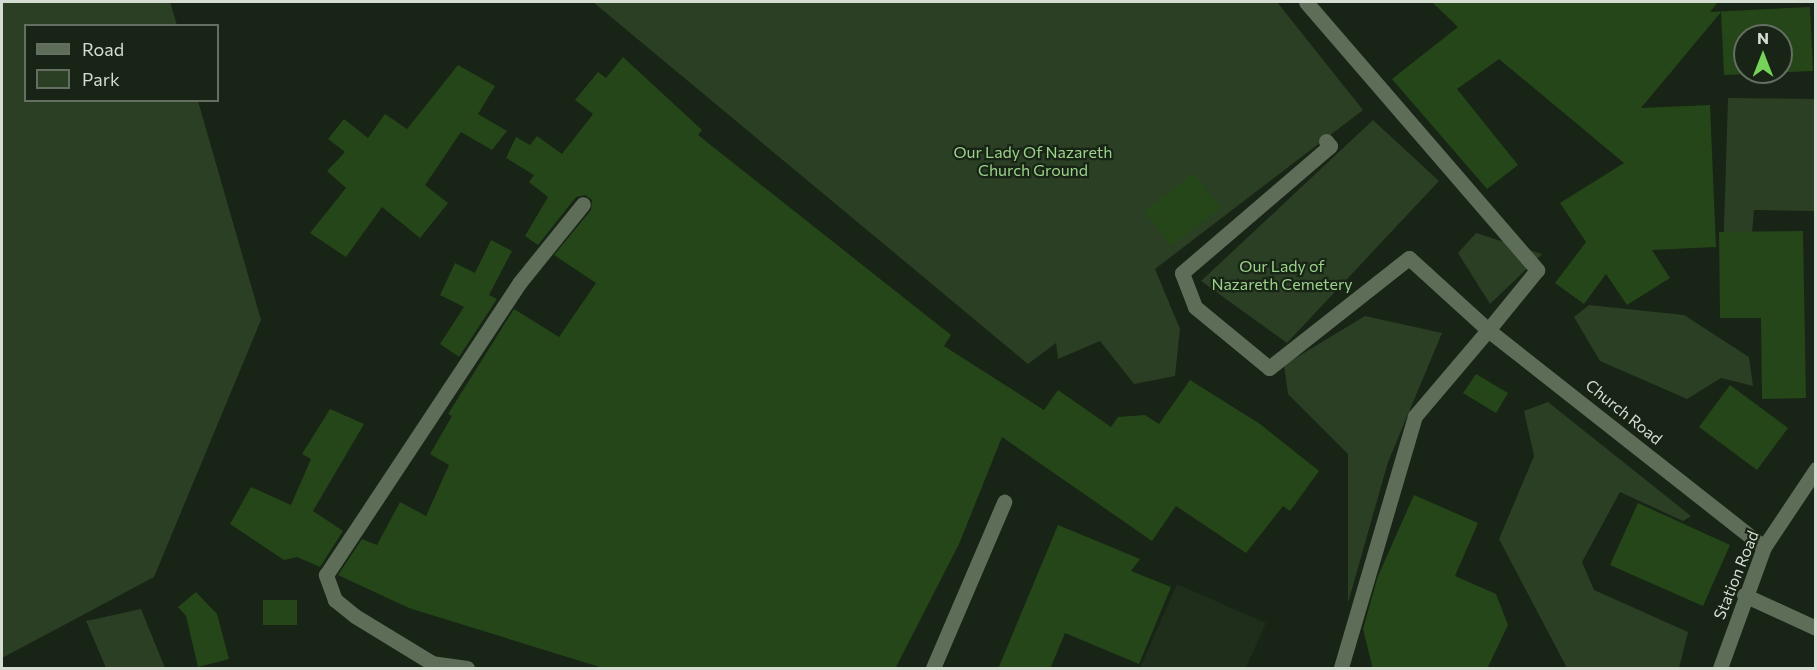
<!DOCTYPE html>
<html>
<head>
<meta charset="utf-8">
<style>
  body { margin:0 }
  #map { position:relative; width:1817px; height:670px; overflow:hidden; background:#182415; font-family:Commissioner,sans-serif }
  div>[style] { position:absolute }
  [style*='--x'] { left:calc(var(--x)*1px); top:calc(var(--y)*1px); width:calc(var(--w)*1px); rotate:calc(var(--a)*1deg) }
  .built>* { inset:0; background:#1e2e1a }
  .green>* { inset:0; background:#2a3f23 }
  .building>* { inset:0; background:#244619 }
  .minor>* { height:15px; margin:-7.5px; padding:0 7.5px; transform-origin:7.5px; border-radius:7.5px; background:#5d6d58 }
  span { translate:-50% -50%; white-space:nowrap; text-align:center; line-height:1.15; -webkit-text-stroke:4.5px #182415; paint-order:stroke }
  .park-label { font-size:16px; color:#9cd38c }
  .street-label { font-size:16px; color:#d5ddd3 }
  .frame { position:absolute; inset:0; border:3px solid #d5ddd3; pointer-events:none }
  .legend { position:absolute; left:24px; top:24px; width:195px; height:78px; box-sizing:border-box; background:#182415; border:2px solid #646e61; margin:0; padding:8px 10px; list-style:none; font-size:18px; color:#d5ddd3 }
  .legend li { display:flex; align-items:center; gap:12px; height:30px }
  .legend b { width:30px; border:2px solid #646e61 }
  .north { position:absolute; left:1733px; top:24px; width:60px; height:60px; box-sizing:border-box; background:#182415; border:2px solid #646e61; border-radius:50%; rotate:0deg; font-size:16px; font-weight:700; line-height:24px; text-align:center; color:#d5ddd3 }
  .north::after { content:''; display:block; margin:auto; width:21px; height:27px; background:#77d259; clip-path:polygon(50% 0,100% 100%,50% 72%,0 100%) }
</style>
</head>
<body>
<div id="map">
  <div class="built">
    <div style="clip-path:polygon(1177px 584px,1266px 623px,1246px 668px,1140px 668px)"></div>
  </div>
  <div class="green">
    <div style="clip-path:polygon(2px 2px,170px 2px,177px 25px,26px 26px,26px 100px,198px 101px,261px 320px,154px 577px,2px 658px)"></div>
    <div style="clip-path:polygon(593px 2px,1277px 2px,1363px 110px,1155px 269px,1180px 329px,1175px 376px,1134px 384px,1100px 341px,1058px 359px,1056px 343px,1028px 364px)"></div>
    <div style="clip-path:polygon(1728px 98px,1815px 99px,1815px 211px,1754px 210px,1750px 258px,1723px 258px)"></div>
    <div style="clip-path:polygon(1373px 120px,1439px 181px,1287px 343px,1201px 281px)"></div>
    <div style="clip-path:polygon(1476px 233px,1542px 254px,1490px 304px,1458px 253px)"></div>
    <div style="clip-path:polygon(1589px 305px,1684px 315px,1749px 357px,1753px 386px,1721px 378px,1687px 399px,1600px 361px,1574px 317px)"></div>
    <div style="clip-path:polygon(1365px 316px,1442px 333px,1388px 462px,1348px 603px,1348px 454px,1288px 394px,1284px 365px)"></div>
    <div style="clip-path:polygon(1548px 402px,1691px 516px,1683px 521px,1620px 492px,1582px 562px,1594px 590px,1688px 632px,1679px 668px,1567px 668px,1499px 539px,1534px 456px,1524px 411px)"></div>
    <div style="clip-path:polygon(141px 609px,165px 668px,106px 668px,86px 621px)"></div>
  </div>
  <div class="building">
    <div style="clip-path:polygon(evenodd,1432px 2px,1718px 2px,1710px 12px,1810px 7px,1813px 71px,1724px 75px,1721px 12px,1641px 108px,1710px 105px,1716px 247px,1652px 250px,1670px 278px,1627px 305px,1606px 274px,1584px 304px,1555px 283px,1586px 242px,1560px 203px,1624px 163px,1499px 59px,1457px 89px,1518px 165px,1487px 189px,1392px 79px,1458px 27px,1432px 2px,1745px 36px,1781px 36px,1781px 72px,1745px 72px,1745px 36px)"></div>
    <div style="clip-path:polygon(623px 57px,702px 130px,698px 135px,951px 335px,944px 346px,1044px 410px,1058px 390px,1111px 427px,1118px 417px,1145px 415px,1159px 424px,1190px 380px,1260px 424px,1319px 471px,1290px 511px,1283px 506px,1246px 553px,1176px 506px,1152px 541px,1002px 437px,959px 544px,895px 669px,606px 669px,409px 608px,338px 575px,362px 539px,377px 545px,400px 502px,426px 516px,449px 465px,430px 454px,452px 416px,448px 414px,514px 309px,559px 337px,596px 283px,554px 255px,591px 210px,592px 200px,585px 195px,576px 197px,538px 245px,525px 236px,548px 197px,529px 182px,534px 175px,506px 158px,516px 137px,530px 145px,537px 136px,562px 154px,593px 114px,575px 100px,598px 72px,606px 78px)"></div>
    <div style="clip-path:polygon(458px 65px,495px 86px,478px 114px,507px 131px,492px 150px,461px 132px,425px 185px,448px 203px,420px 238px,382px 207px,346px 257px,310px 233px,346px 188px,327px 171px,345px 152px,328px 139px,344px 119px,368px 138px,385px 114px,407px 129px)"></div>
    <div style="clip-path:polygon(1194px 173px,1221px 208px,1171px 246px,1144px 211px)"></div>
    <div style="clip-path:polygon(1803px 231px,1806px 398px,1762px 399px,1761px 318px,1720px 318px,1719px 232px)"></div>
    <div style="clip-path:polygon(491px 240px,512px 251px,489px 295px,497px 299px,459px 357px,440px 344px,464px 307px,440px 295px,455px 263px,475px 273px)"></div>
    <div style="clip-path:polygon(1476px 374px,1508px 393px,1496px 413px,1463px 393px)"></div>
    <div style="clip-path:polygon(1730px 385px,1788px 428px,1757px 470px,1699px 427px)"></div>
    <div style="clip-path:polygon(330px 409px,364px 424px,313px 511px,343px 531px,320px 567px,297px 557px,284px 560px,230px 524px,251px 487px,291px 505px,311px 459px,302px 454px)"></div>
    <div style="clip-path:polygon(1414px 495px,1478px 523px,1455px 576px,1496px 594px,1508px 625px,1487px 669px,1373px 669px,1363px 629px,1378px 576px)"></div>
    <div style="clip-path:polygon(1638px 503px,1730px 545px,1703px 606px,1610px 565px)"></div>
    <div style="clip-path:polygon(1058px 525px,1140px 559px,1131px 571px,1171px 587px,1139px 664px,1065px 633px,1050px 669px,998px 669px)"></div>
    <div style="clip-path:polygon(196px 592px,217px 614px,229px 659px,198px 667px,186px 616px,178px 607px)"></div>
    <div style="clip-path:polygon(263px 600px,297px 600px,297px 625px,263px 625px)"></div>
  </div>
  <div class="minor">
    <div style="--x:1306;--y:2;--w:354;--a:49.2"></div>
    <div style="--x:1537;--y:270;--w:77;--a:129.2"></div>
    <div style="--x:1488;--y:330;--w:351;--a:38.2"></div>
    <div style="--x:1326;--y:141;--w:6;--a:51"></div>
    <div style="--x:1330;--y:146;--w:195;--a:139.4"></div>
    <div style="--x:1182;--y:273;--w:36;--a:69"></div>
    <div style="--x:1195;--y:307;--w:96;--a:39.5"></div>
    <div style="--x:1269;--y:368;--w:178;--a:-38.2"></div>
    <div style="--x:1409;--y:258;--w:107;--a:42.3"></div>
    <div style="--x:1488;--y:330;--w:113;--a:130.3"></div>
    <div style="--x:1415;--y:416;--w:263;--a:106.4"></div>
    <div style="--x:1744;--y:595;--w:79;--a:24.6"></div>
    <div style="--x:467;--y:668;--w:35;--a:-172"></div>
    <div style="--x:432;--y:663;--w:90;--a:-148.6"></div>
    <div style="--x:355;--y:616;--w:26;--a:-141"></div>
    <div style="--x:335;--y:600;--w:27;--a:-110"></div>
    <div style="--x:326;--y:575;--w:351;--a:-56.5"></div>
    <div style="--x:520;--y:282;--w:100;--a:-51.1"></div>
    <div style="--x:933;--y:668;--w:181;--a:-66.8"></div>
    <div style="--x:1720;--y:668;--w:129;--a:-70"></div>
    <div style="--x:1764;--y:547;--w:94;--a:-56.3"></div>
  </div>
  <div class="park-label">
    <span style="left:1033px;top:161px">Our Lady Of Nazareth<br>Church Ground</span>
    <span style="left:1282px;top:275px">Our Lady of<br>Nazareth Cemetery</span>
  </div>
  <div class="street-label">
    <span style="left:1624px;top:412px;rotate:39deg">Church Road</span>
    <span style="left:1736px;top:575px;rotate:-68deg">Station Road</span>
  </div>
  <div class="frame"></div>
  <ul class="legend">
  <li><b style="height:8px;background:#5d6d58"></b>Road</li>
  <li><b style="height:16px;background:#2a3f23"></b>Park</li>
  </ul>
  <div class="north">N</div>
</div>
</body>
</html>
